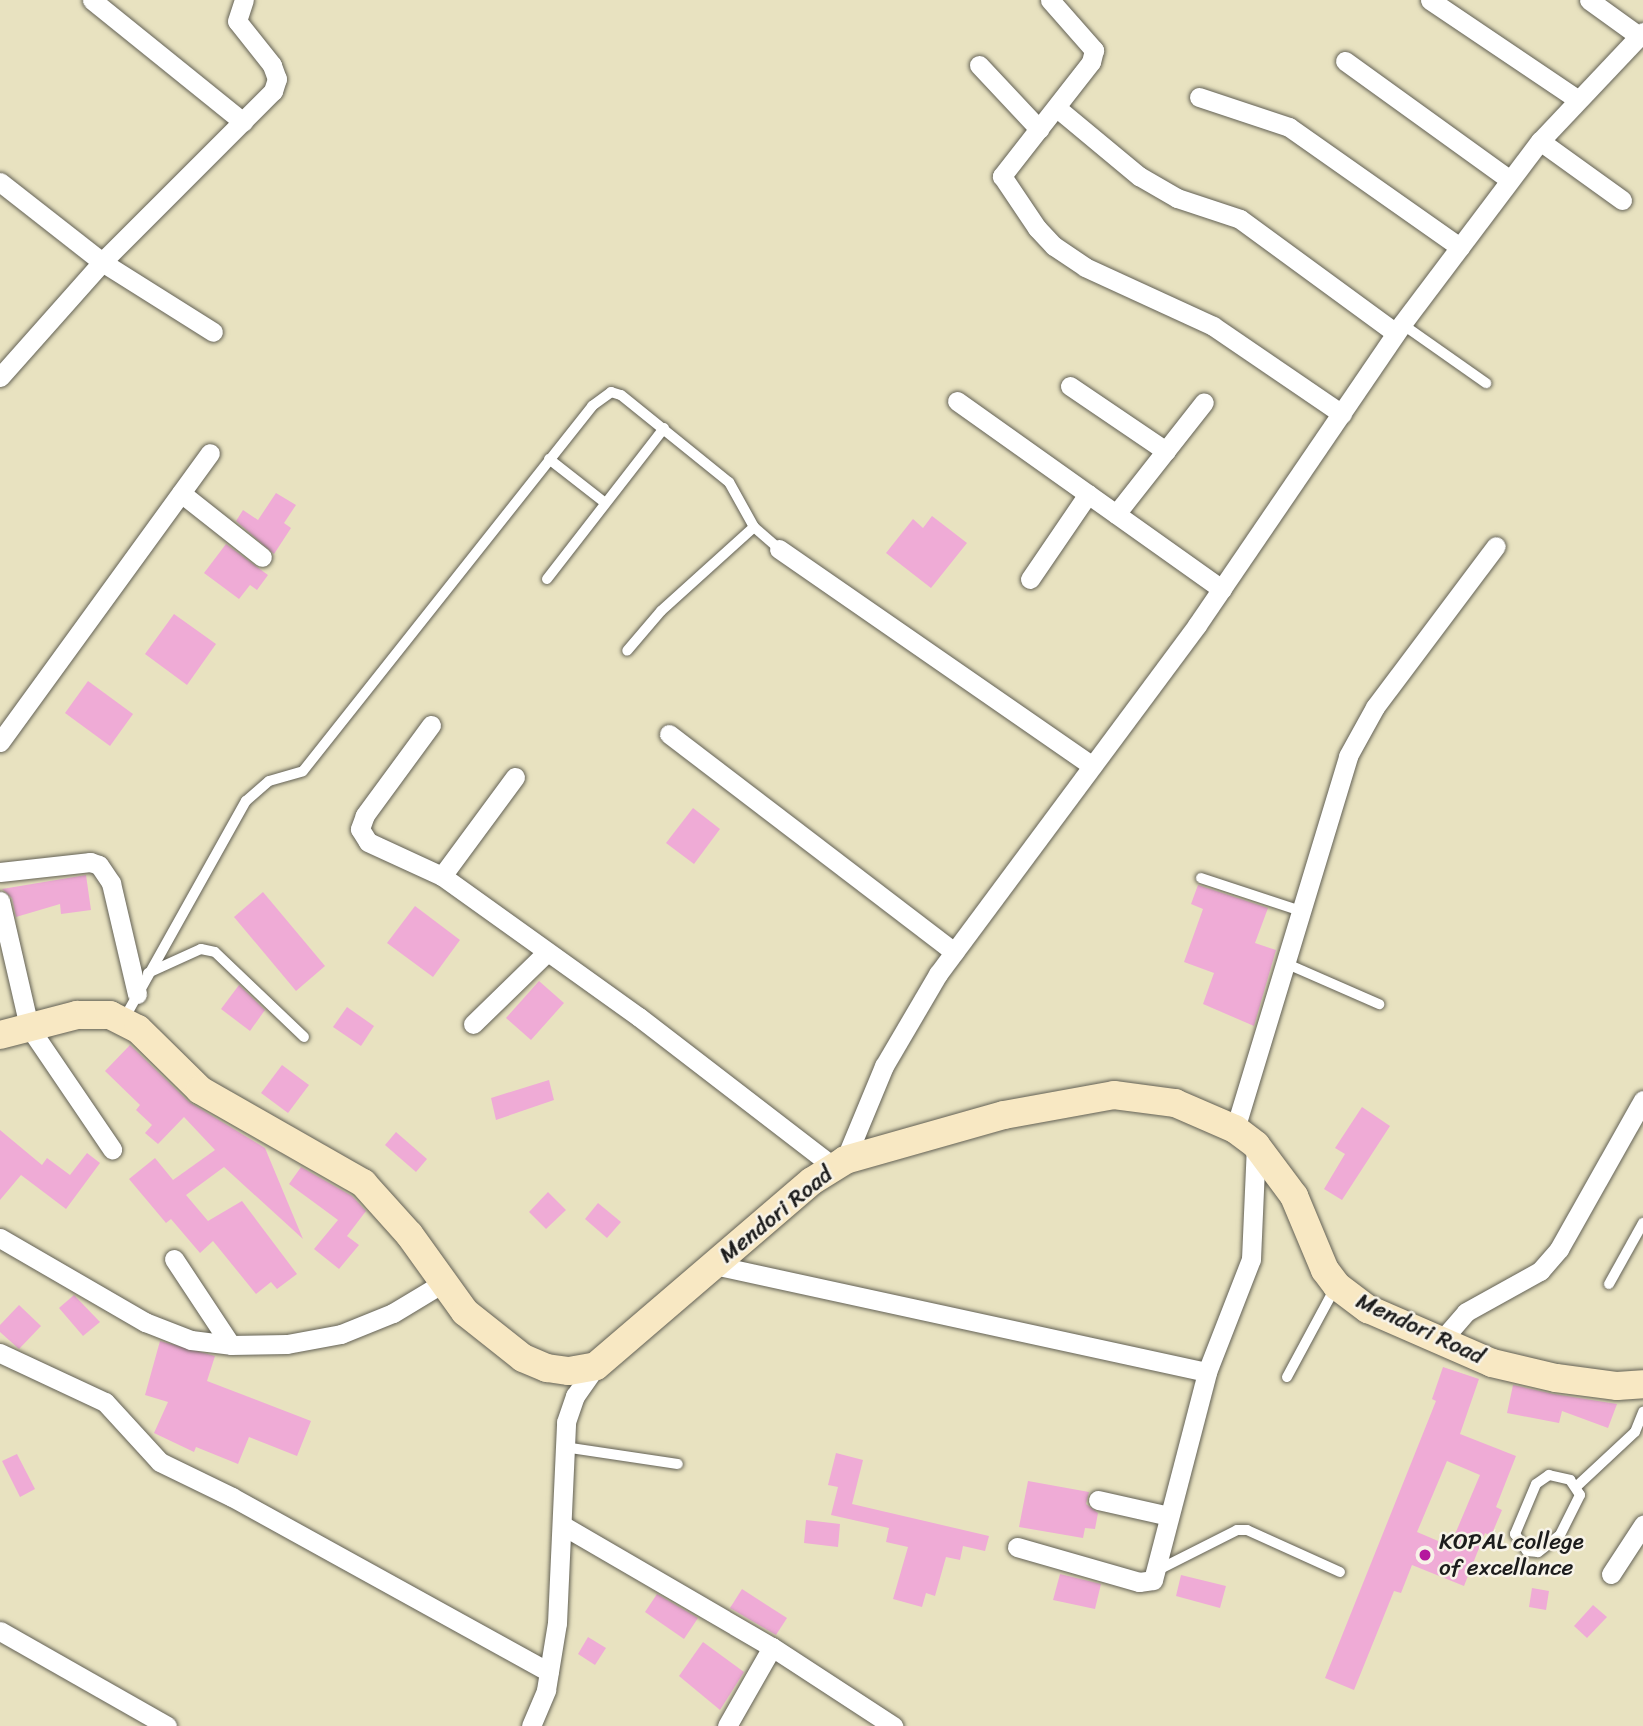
<!DOCTYPE html>
<html>
<head>
<meta charset="utf-8">
<style>
  body { margin:0 }
  #map { position:relative; width:1643px; height:1726px; overflow:hidden; background:#e8e2c0; font-family:Sriracha,sans-serif }
  div>[style] { position:absolute }
  [style*='--x'] { left:calc(var(--x)*1px); top:calc(var(--y)*1px); width:calc(var(--w)*1px); rotate:calc(var(--a)*1deg) }
  .building>* { inset:0; background:#efabd6 }
  .roads { filter:drop-shadow(0 0 2px #636155) drop-shadow(0 0 2px #636155) }
  .service>* { height:10px; margin:-5px; padding:0 5px; transform-origin:5px; border-radius:5px; background:#fff }
  .minor>* { height:19px; margin:-9.5px; padding:0 9.5px; transform-origin:9.5px; border-radius:9.5px; background:#fff }
  .secondary>* { height:28px; margin:-14px; padding:0 14px; transform-origin:14px; border-radius:14px; background:#f8e8c3 }
  .dots>* { width:19px; height:19px; translate:-50% -50%; box-sizing:border-box; border:4px solid #f7f3e8; border-radius:50% }
  span { translate:-50% -50%; white-space:nowrap; text-align:center; line-height:1.15; -webkit-text-stroke:5px #f7f3e8; paint-order:stroke }
  .street-label { font-size:23px; color:#1c1c1c }
  .poi-label { font-size:23px; color:#1c1c1c }
  .left { translate:0 -50%; text-align:left }
</style>
</head>
<body>
<div id="map">
  <div class="building">
    <div style="clip-path:polygon(276px 493px,296px 505px,284px 523px,291px 528px,274px 554px,236px 521px,243px 510px,258px 520px)"></div>
    <div style="clip-path:polygon(932px 516px,967px 543px,931px 588px,886px 553px,913px 519px,923px 528px)"></div>
    <div style="clip-path:polygon(226px 544px,268px 575px,257px 590px,250px 585px,239px 599px,204px 573px)"></div>
    <div style="clip-path:polygon(174px 614px,216px 644px,187px 685px,145px 654px)"></div>
    <div style="clip-path:polygon(88px 681px,133px 714px,110px 746px,65px 713px)"></div>
    <div style="clip-path:polygon(693px 808px,720px 829px,694px 864px,666px 843px)"></div>
    <div style="clip-path:polygon(86px 875px,91px 910px,61px 914px,60px 904px,16px 917px,12px 898px,2px 889px)"></div>
    <div style="clip-path:polygon(1198px 885px,1268px 908px,1255px 943px,1276px 950px,1254px 1026px,1203px 1004px,1214px 973px,1184px 962px,1203px 909px,1191px 904px)"></div>
    <div style="clip-path:polygon(263px 892px,325px 966px,296px 991px,234px 917px)"></div>
    <div style="clip-path:polygon(415px 906px,460px 940px,433px 977px,387px 943px)"></div>
    <div style="clip-path:polygon(539px 981px,564px 1003px,531px 1040px,506px 1018px)"></div>
    <div style="clip-path:polygon(239px 985px,265px 1010px,250px 1031px,221px 1009px)"></div>
    <div style="clip-path:polygon(347px 1007px,374px 1026px,361px 1046px,333px 1027px)"></div>
    <div style="clip-path:polygon(130px 1045px,189px 1102px,265px 1148px,303px 1239px,224px 1167px,186px 1195px,208px 1221px,242px 1201px,297px 1274px,277px 1289px,271px 1282px,256px 1294px,213px 1241px,200px 1253px,171px 1219px,166px 1223px,129px 1179px,155px 1158px,173px 1180px,215px 1150px,184px 1117px,158px 1144px,145px 1133px,152px 1125px,136px 1110px,140px 1105px,105px 1071px)"></div>
    <div style="clip-path:polygon(282px 1065px,309px 1085px,288px 1113px,261px 1093px)"></div>
    <div style="clip-path:polygon(549px 1080px,554px 1100px,496px 1120px,491px 1098px)"></div>
    <div style="clip-path:polygon(1362px 1107px,1390px 1126px,1342px 1200px,1324px 1189px,1345px 1154px,1335px 1148px)"></div>
    <div style="clip-path:polygon(0 1130px,42px 1165px,47px 1158px,70px 1175px,87px 1153px,100px 1163px,66px 1209px,21px 1175px,0 1200px)"></div>
    <div style="clip-path:polygon(396px 1132px,427px 1159px,416px 1172px,385px 1145px)"></div>
    <div style="clip-path:polygon(301px 1167px,352px 1196px,366px 1211px,347px 1236px,359px 1245px,339px 1269px,314px 1249px,338px 1220px,289px 1184px)"></div>
    <div style="clip-path:polygon(548px 1192px,566px 1210px,546px 1229px,529px 1212px)"></div>
    <div style="clip-path:polygon(598px 1203px,621px 1222px,607px 1238px,585px 1219px)"></div>
    <div style="clip-path:polygon(74px 1295px,100px 1322px,83px 1336px,59px 1308px)"></div>
    <div style="clip-path:polygon(19px 1305px,41px 1326px,19px 1349px,0 1332px,0 1325px)"></div>
    <div style="clip-path:polygon(160px 1341px,215px 1356px,207px 1381px,311px 1421px,297px 1456px,249px 1437px,238px 1464px,196px 1447px,194px 1452px,154px 1433px,168px 1402px,145px 1395px)"></div>
    <div style="clip-path:polygon(evenodd,1443px 1367px,1479px 1379px,1460px 1434px,1516px 1456px,1496px 1507px,1502px 1510px,1491px 1536px,1485px 1533px,1464px 1586px,1412px 1565px,1401px 1593px,1394px 1591px,1354px 1690px,1325px 1678px,1436px 1401px,1432px 1399px,1443px 1367px,1447px 1461px,1480px 1475px,1450px 1546px,1417px 1532px,1447px 1461px)"></div>
    <div style="clip-path:polygon(1513px 1385px,1554px 1394px,1617px 1404px,1608px 1428px,1562px 1411px,1559px 1423px,1507px 1413px)"></div>
    <div style="clip-path:polygon(836px 1453px,863px 1460px,852px 1504px,989px 1536px,985px 1551px,963px 1546px,960px 1560px,946px 1557px,935px 1596px,926px 1593px,922px 1607px,893px 1599px,908px 1547px,886px 1542px,889px 1528px,831px 1515px,838px 1487px,828px 1485px)"></div>
    <div style="clip-path:polygon(17px 1454px,35px 1489px,20px 1497px,2px 1461px)"></div>
    <div style="clip-path:polygon(1028px 1481px,1089px 1492px,1086px 1504px,1098px 1513px,1095px 1529px,1085px 1528px,1083px 1538px,1019px 1527px)"></div>
    <div style="clip-path:polygon(806px 1520px,840px 1524px,838px 1547px,804px 1543px)"></div>
    <div style="clip-path:polygon(1060px 1574px,1101px 1584px,1095px 1609px,1053px 1600px)"></div>
    <div style="clip-path:polygon(1181px 1575px,1226px 1586px,1220px 1608px,1176px 1596px)"></div>
    <div style="clip-path:polygon(1532px 1588px,1549px 1591px,1546px 1610px,1529px 1607px)"></div>
    <div style="clip-path:polygon(742px 1589px,787px 1618px,776px 1635px,730px 1608px)"></div>
    <div style="clip-path:polygon(657px 1594px,698px 1618px,684px 1639px,645px 1612px)"></div>
    <div style="clip-path:polygon(1593px 1605px,1607px 1617px,1587px 1638px,1574px 1626px)"></div>
    <div style="clip-path:polygon(588px 1637px,606px 1648px,595px 1665px,578px 1654px)"></div>
    <div style="clip-path:polygon(703px 1642px,744px 1672px,720px 1710px,679px 1676px)"></div>
  </div>
  <div class="roads">
    <div class="service">
      <div style="--x:1402;--y:324;--w:103;--a:35.1"></div>
      <div style="--x:549;--y:459;--w:70;--a:38"></div>
      <div style="--x:754;--y:527;--w:33;--a:41"></div>
      <div style="--x:547;--y:579;--w:191;--a:-52.2"></div>
      <div style="--x:1201;--y:878;--w:105;--a:18.3"></div>
      <div style="--x:1285;--y:963;--w:103;--a:23.6"></div>
      <div style="--x:148;--y:973;--w:58;--a:-24.4"></div>
      <div style="--x:201;--y:949;--w:14;--a:12"></div>
      <div style="--x:215;--y:952;--w:123;--a:43.7"></div>
      <div style="--x:124;--y:1019;--w:250;--a:-60.8"></div>
      <div style="--x:246;--y:801;--w:30;--a:-41"></div>
      <div style="--x:269;--y:781;--w:35;--a:-16"></div>
      <div style="--x:303;--y:771;--w:466;--a:-51.6"></div>
      <div style="--x:592;--y:406;--w:24;--a:-36"></div>
      <div style="--x:611;--y:392;--w:10;--a:17"></div>
      <div style="--x:621;--y:395;--w:139;--a:38.9"></div>
      <div style="--x:729;--y:482;--w:51;--a:60.9"></div>
      <div style="--x:754;--y:527;--w:125;--a:137.9"></div>
      <div style="--x:661;--y:611;--w:52;--a:130.4"></div>
      <div style="--x:1609;--y:1284;--w:70;--a:-60.9"></div>
      <div style="--x:1287;--y:1377;--w:103;--a:-61.7"></div>
      <div style="--x:564;--y:1447;--w:115;--a:8.5"></div>
      <div style="--x:1549;--y:1475;--w:22;--a:13"></div>
      <div style="--x:1570;--y:1480;--w:18;--a:56"></div>
      <div style="--x:1580;--y:1495;--w:45;--a:116.6"></div>
      <div style="--x:1560;--y:1535;--w:28;--a:142"></div>
      <div style="--x:1538;--y:1552;--w:11;--a:-175"></div>
      <div style="--x:1527;--y:1551;--w:21;--a:-125"></div>
      <div style="--x:1515;--y:1534;--w:54;--a:-67.2"></div>
      <div style="--x:1536;--y:1484;--w:16;--a:-35"></div>
      <div style="--x:1577;--y:1486;--w:79;--a:-43"></div>
      <div style="--x:1635;--y:1432;--w:22;--a:-68"></div>
      <div style="--x:1156;--y:1571;--w:91;--a:-26.8"></div>
      <div style="--x:1237;--y:1530;--w:10;--a:0"></div>
      <div style="--x:1247;--y:1530;--w:102;--a:24.3"></div>
    </div>
    <div class="minor">
      <div style="--x:92;--y:0;--w:194;--a:38.9"></div>
      <div style="--x:1050;--y:0;--w:67;--a:48.7"></div>
      <div style="--x:1094;--y:50;--w:12;--a:104"></div>
      <div style="--x:1091;--y:62;--w:145;--a:128"></div>
      <div style="--x:1002;--y:176;--w:63;--a:56.1"></div>
      <div style="--x:1037;--y:228;--w:25;--a:47"></div>
      <div style="--x:1054;--y:246;--w:37;--a:34"></div>
      <div style="--x:1085;--y:267;--w:141;--a:24.7"></div>
      <div style="--x:1213;--y:326;--w:156;--a:34.3"></div>
      <div style="--x:1430;--y:0;--w:177;--a:34"></div>
      <div style="--x:1589;--y:0;--w:62;--a:35.8"></div>
      <div style="--x:1345;--y:61;--w:203;--a:35.8"></div>
      <div style="--x:979;--y:65;--w:88;--a:46.8"></div>
      <div style="--x:1199;--y:97;--w:95;--a:18.4"></div>
      <div style="--x:1289;--y:127;--w:209;--a:35.1"></div>
      <div style="--x:1057;--y:108;--w:107;--a:39.7"></div>
      <div style="--x:1139;--y:176;--w:44;--a:30.1"></div>
      <div style="--x:1177;--y:198;--w:66;--a:18.4"></div>
      <div style="--x:1240;--y:219;--w:193;--a:36.2"></div>
      <div style="--x:1540;--y:141;--w:101;--a:35.7"></div>
      <div style="--x:0;--y:182;--w:130;--a:38.1"></div>
      <div style="--x:102;--y:262;--w:131;--a:32.2"></div>
      <div style="--x:0;--y:377;--w:154;--a:-48.4"></div>
      <div style="--x:102;--y:262;--w:242;--a:-45"></div>
      <div style="--x:273;--y:91;--w:13;--a:-72"></div>
      <div style="--x:277;--y:79;--w:15;--a:-110"></div>
      <div style="--x:272;--y:65;--w:56;--a:-128.5"></div>
      <div style="--x:237;--y:21;--w:22;--a:-72"></div>
      <div style="--x:1070;--y:386;--w:116;--a:34.1"></div>
      <div style="--x:957;--y:401;--w:325;--a:35.4"></div>
      <div style="--x:181;--y:493;--w:103;--a:38.3"></div>
      <div style="--x:1116;--y:514;--w:142;--a:-51.8"></div>
      <div style="--x:779;--y:549;--w:381;--a:34.7"></div>
      <div style="--x:1030;--y:579;--w:103;--a:-55.7"></div>
      <div style="--x:431;--y:725;--w:112;--a:126.3"></div>
      <div style="--x:365;--y:815;--w:15;--a:110"></div>
      <div style="--x:360;--y:829;--w:15;--a:58"></div>
      <div style="--x:368;--y:842;--w:81;--a:24.7"></div>
      <div style="--x:442;--y:876;--w:242;--a:35.6"></div>
      <div style="--x:639;--y:1017;--w:246;--a:37.6"></div>
      <div style="--x:669;--y:734;--w:359;--a:37.4"></div>
      <div style="--x:0;--y:742;--w:357;--a:-54"></div>
      <div style="--x:0;--y:872;--w:91;--a:-6.3"></div>
      <div style="--x:90;--y:862;--w:9;--a:18"></div>
      <div style="--x:99;--y:865;--w:22;--a:56"></div>
      <div style="--x:111;--y:883;--w:114;--a:76.8"></div>
      <div style="--x:442;--y:876;--w:123;--a:-53.6"></div>
      <div style="--x:0;--y:901;--w:129;--a:77"></div>
      <div style="--x:29;--y:1027;--w:148;--a:55.8"></div>
      <div style="--x:473;--y:1024;--w:102;--a:-44.2"></div>
      <div style="--x:1235;--y:1129;--w:390;--a:-73.1"></div>
      <div style="--x:1348;--y:756;--w:56;--a:-61.1"></div>
      <div style="--x:1375;--y:707;--w:201;--a:-53.1"></div>
      <div style="--x:845;--y:1160;--w:102;--a:-67.5"></div>
      <div style="--x:884;--y:1066;--w:107;--a:-59.6"></div>
      <div style="--x:938;--y:974;--w:435;--a:-53.4"></div>
      <div style="--x:1197;--y:625;--w:364;--a:-55.7"></div>
      <div style="--x:1402;--y:324;--w:229;--a:-53"></div>
      <div style="--x:1540;--y:141;--w:150;--a:-46.6"></div>
      <div style="--x:0;--y:1238;--w:168;--a:30.1"></div>
      <div style="--x:145;--y:1322;--w:49;--a:21.4"></div>
      <div style="--x:191;--y:1340;--w:40;--a:7.1"></div>
      <div style="--x:231;--y:1345;--w:56;--a:-1"></div>
      <div style="--x:287;--y:1344;--w:55;--a:-10.5"></div>
      <div style="--x:341;--y:1334;--w:56;--a:-22"></div>
      <div style="--x:393;--y:1313;--w:56;--a:-31.1"></div>
      <div style="--x:174;--y:1259;--w:103;--a:56.5"></div>
      <div style="--x:714;--y:1265;--w:504;--a:12.25"></div>
      <div style="--x:1441;--y:1341;--w:38;--a:-49"></div>
      <div style="--x:1466;--y:1312;--w:85;--a:-29"></div>
      <div style="--x:1540;--y:1271;--w:29;--a:-49"></div>
      <div style="--x:1559;--y:1249;--w:171;--a:-60.6"></div>
      <div style="--x:0;--y:1353;--w:116;--a:25"></div>
      <div style="--x:105;--y:1402;--w:81;--a:47.5"></div>
      <div style="--x:160;--y:1462;--w:80;--a:25.9"></div>
      <div style="--x:232;--y:1497;--w:362;--a:28.9"></div>
      <div style="--x:1098;--y:1500;--w:73;--a:12.7"></div>
      <div style="--x:562;--y:1525;--w:243;--a:30.2"></div>
      <div style="--x:772;--y:1647;--w:145;--a:33.1"></div>
      <div style="--x:1017;--y:1547;--w:127;--a:16"></div>
      <div style="--x:1139;--y:1582;--w:14;--a:-8"></div>
      <div style="--x:1153;--y:1580;--w:215;--a:-75.4"></div>
      <div style="--x:1207;--y:1372;--w:121;--a:-68.7"></div>
      <div style="--x:1251;--y:1259;--w:113;--a:-87.5"></div>
      <div style="--x:1611;--y:1574;--w:59;--a:-56.9"></div>
      <div style="--x:0;--y:1631;--w:192;--a:29.6"></div>
      <div style="--x:531;--y:1726;--w:39;--a:-67"></div>
      <div style="--x:546;--y:1690;--w:68;--a:-80.7"></div>
      <div style="--x:557;--y:1623;--w:201;--a:-87.4"></div>
      <div style="--x:566;--y:1422;--w:28;--a:-71"></div>
      <div style="--x:575;--y:1396;--w:37;--a:-55"></div>
      <div style="--x:727;--y:1726;--w:91;--a:-60.3"></div>
    </div>
    <div class="secondary">
      <div style="--x:0;--y:1035;--w:80;--a:-14.6"></div>
      <div style="--x:77;--y:1015;--w:33;--a:0"></div>
      <div style="--x:110;--y:1015;--w:31;--a:27"></div>
      <div style="--x:138;--y:1029;--w:87;--a:44.5"></div>
      <div style="--x:200;--y:1090;--w:188;--a:29.7"></div>
      <div style="--x:363;--y:1183;--w:69;--a:48"></div>
      <div style="--x:409;--y:1234;--w:96;--a:54.3"></div>
      <div style="--x:465;--y:1312;--w:74;--a:38.4"></div>
      <div style="--x:523;--y:1358;--w:26;--a:23"></div>
      <div style="--x:547;--y:1368;--w:22;--a:8"></div>
      <div style="--x:569;--y:1371;--w:27;--a:-10"></div>
      <div style="--x:596;--y:1366;--w:284;--a:-40.6"></div>
      <div style="--x:812;--y:1181;--w:39;--a:-32"></div>
      <div style="--x:845;--y:1160;--w:165;--a:-15.8"></div>
      <div style="--x:1004;--y:1115;--w:112;--a:-10.3"></div>
      <div style="--x:1114;--y:1095;--w:62;--a:7.5"></div>
      <div style="--x:1175;--y:1103;--w:65;--a:23.4"></div>
      <div style="--x:1235;--y:1129;--w:26;--a:37"></div>
      <div style="--x:1256;--y:1145;--w:64;--a:53.3"></div>
      <div style="--x:1294;--y:1196;--w:80;--a:67.3"></div>
      <div style="--x:1325;--y:1270;--w:20;--a:53"></div>
      <div style="--x:1337;--y:1286;--w:39;--a:37"></div>
      <div style="--x:1368;--y:1309;--w:135;--a:23.5"></div>
      <div style="--x:1492;--y:1363;--w:66;--a:13.2"></div>
      <div style="--x:1556;--y:1378;--w:62;--a:7.5"></div>
      <div style="--x:1617;--y:1386;--w:26;--a:-4"></div>
    </div>
  </div>
  <div class="dots">
    <div style="left:1425px;top:1555px;background:#b5179e"></div>
  </div>
  <div class="street-label">
    <span style="left:776px;top:1215px;rotate:-39deg">Mendori Road</span>
    <span style="left:1420px;top:1329px;rotate:25deg">Mendori Road</span>
  </div>
  <div class="poi-label">
    <span class="left" style="left:1439px;top:1555px">KOPAL college<br>of excellance</span>
  </div>
</div>
</body>
</html>
